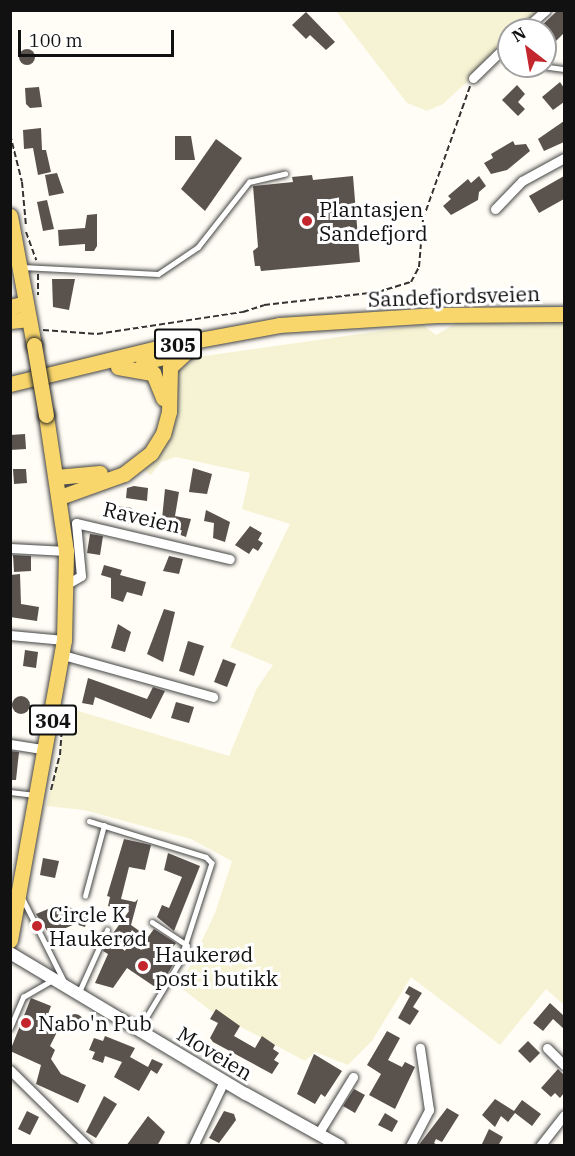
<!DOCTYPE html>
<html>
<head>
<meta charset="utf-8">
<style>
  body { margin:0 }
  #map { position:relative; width:575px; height:1156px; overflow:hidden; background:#fffdf5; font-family:"IBM Plex Serif",serif }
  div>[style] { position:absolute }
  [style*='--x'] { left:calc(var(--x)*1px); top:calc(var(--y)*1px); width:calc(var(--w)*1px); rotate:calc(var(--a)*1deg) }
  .farmland>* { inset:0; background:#f6f3d4 }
  .building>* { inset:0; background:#5a524d }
  .round { border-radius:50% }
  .path>* { height:2px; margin-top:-1px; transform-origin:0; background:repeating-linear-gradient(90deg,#333 0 6px,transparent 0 9px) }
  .roads { filter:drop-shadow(0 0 2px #444) drop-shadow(0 0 2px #444) }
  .service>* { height:4.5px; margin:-2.25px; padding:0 2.25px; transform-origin:2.25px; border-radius:2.25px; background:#fff }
  .minor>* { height:9px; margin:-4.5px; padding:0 4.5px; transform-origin:4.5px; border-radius:4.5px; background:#fff }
  .tertiary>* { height:12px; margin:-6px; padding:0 6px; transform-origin:6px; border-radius:6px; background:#fff }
  .primary>* { height:15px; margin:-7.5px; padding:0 7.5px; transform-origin:7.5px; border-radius:7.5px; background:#f9d66b }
  .bridges { filter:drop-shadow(0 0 2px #222) drop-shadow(0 0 2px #222) }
  .primary-bridge>* { height:15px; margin:-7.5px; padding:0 7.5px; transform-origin:7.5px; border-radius:7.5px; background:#f9d66b }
  .dots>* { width:16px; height:16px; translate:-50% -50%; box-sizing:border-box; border:3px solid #fff; border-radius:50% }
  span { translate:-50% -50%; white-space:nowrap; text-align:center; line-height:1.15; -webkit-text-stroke:6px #fff; paint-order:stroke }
  .shield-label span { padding:2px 4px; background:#fff; border:2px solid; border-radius:4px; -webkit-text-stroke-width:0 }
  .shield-label { font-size:20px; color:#111; font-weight:700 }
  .poi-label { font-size:21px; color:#111 }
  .left { translate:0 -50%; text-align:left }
  .street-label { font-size:21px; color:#111 }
  .frame { position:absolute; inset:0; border:12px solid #111; pointer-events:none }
  .north { position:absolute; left:497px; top:18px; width:60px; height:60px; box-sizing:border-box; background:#fff; border:2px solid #a0a0a0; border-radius:50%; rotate:329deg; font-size:16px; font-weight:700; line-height:24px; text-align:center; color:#111 }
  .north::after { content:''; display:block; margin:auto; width:21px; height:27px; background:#c4262e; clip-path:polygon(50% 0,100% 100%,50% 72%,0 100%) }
  .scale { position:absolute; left:18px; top:30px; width:156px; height:27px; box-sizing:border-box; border:3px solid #111; border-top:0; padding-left:8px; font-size:18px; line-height:21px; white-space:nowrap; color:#111; -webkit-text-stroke:4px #fff; paint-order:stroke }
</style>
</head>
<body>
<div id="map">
  <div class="farmland">
    <div style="clip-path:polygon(336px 11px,546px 11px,523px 30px,509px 30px,509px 43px,443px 104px,427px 111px,407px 103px)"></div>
    <div style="clip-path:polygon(474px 313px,564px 314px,564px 1005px,546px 989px,500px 1045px,411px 977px,372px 1041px,348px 1065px,315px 1052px,305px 1061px,211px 1011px,180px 987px,215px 913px,232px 861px,191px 839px,84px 810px,46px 806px,60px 755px,65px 707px,229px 756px,257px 688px,273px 665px,230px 647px,290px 524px,242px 509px,250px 473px,176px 457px,161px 462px,151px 475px,144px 470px,171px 438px,177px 415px,178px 370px,197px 357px,423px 325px,436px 335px)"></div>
  </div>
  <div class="building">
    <div style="clip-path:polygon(558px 10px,564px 10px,564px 33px,556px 41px,547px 30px,537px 30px)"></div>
    <div style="clip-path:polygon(306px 12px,335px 42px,326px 50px,310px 35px,306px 39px,292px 25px)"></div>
    <div class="round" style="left:19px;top:49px;width:16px;height:16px"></div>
    <div style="clip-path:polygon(560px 82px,564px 88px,564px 102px,553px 110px,542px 97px)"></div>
    <div style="clip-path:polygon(517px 85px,525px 94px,518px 102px,525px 109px,518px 116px,502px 100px)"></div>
    <div style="clip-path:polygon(39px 87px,42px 107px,30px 108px,26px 104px,25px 88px)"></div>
    <div style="clip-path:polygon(564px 121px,564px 142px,544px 151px,538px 139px)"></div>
    <div style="clip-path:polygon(41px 128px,42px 150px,46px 150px,51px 172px,38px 175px,33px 148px,24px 149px,23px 130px)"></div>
    <div style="clip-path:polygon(175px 136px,191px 136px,195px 160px,175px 160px)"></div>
    <div style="clip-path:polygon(216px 139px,242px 158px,205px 211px,181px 189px)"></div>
    <div style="clip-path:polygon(513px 141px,515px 145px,526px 144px,530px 151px,507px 170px,491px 174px,484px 163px,493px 158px,491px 154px)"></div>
    <div style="clip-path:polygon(57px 173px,64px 193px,49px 196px,45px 175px)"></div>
    <div style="clip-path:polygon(312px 175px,313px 180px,353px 176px,360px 262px,261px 271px,260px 266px,255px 266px,253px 251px,258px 247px,253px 186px,293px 182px,292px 177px)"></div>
    <div style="clip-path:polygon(479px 176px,486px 186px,479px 192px,478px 200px,451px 215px,443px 206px,451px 199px,448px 196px,468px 179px,471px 183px)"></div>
    <div style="clip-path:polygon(564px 176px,564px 199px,539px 213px,529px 196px)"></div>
    <div style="clip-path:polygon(47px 200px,54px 229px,43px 231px,37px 202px)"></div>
    <div style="clip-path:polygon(97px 214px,97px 246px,94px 251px,85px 251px,85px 244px,59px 246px,58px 230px,85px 228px,87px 215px)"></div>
    <div style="clip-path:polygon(52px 279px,75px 279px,69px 310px,53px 307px)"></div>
    <div style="clip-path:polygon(25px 434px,26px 449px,10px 450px,10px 435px)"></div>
    <div style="clip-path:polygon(193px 468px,212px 474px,207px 494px,189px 492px)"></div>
    <div style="clip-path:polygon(13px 469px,26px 469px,27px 483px,14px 484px)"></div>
    <div style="clip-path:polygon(134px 486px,148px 488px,147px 501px,126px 498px,127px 488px)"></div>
    <div style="clip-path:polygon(165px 489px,179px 492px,175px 516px,191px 519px,186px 537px,175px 533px,173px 521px,162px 519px)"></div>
    <div style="clip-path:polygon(118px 506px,132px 508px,130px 524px,116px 522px)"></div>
    <div style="clip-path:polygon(206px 510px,230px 522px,225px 542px,213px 538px,214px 523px,204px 521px)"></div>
    <div style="clip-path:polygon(250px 526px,262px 533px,258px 540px,263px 543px,258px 551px,253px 548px,249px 554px,235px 545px)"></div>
    <div style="clip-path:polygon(90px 534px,103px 536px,100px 555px,87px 553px)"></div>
    <div style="clip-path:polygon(13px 555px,31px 556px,31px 571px,14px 572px)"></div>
    <div style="clip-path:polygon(169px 556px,183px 559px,179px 574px,163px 571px)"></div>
    <div style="clip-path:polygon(104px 565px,122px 570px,120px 575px,146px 582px,142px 596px,127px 592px,123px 602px,111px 598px,111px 578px,101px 575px)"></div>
    <div style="clip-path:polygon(20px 574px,21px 604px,39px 607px,37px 621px,10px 617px,10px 575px)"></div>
    <div style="clip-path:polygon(164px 609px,175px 612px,163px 662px,147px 654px)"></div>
    <div style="clip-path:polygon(118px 624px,131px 632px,125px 652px,111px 648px)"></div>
    <div style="clip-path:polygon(188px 641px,204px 646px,194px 676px,179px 671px)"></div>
    <div style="clip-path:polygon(25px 650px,38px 652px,36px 668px,23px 666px)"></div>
    <div style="clip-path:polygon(223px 659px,236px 664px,227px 687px,214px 682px)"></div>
    <div style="clip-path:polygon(88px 678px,147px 699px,153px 687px,165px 691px,151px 719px,95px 697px,93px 705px,82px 703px)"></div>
    <div class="round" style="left:12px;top:696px;width:18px;height:18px"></div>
    <div style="clip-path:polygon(176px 702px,194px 707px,189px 723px,171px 718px)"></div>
    <div style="clip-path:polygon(10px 751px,19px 752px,16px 780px,10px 780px)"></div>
    <div style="clip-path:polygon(124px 839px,151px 845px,145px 870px,129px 867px,121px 899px,135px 902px,138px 899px,131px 925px,148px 937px,154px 929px,176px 943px,170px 951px,177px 956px,176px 960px,158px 989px,127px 968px,113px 988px,95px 983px,108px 954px,103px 951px,106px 943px,129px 911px,108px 906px,110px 897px,107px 896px)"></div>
    <div style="clip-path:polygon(168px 853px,200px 866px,174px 931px,157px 917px,162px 905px,169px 908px,182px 877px,164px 870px)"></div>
    <div style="clip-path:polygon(43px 858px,59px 861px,55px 878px,40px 875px)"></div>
    <div style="clip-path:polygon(60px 904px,89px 914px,85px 927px,75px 924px,59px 931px,62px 937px,54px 941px,36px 914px)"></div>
    <div style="clip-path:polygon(409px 986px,422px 993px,413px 1007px,419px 1011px,410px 1025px,398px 1018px,410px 996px,405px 993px)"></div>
    <div style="clip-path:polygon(31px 998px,51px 1006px,47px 1017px,61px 1024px,50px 1046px,55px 1050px,51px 1059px,61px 1074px,86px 1085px,78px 1103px,36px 1084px,41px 1065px,10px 1051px)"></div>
    <div style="clip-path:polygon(550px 1003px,564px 1016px,564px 1029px,553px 1019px,543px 1031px,533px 1023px)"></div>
    <div style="clip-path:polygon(216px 1009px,240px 1026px,234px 1036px,255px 1048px,262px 1036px,275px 1045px,273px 1049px,279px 1053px,274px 1060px,279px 1063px,272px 1074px,213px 1042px,210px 1038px,218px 1023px,210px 1019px)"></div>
    <div class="round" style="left:66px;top:1014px;width:18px;height:18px"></div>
    <div style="clip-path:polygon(387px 1031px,400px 1038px,388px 1060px,402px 1067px,405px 1062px,415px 1067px,395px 1109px,369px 1095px,381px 1074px,367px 1065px)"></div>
    <div style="clip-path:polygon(105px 1036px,135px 1048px,130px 1057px,148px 1067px,152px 1059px,163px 1064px,157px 1074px,151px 1070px,139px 1091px,114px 1077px,122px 1062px,105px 1056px,103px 1063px,92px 1059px,95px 1052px,89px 1050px,94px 1038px,103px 1041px)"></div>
    <div style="clip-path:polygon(528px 1041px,540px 1053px,530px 1063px,518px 1051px)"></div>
    <div style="clip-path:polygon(314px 1054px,342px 1071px,325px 1097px,321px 1094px,315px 1104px,297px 1094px)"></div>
    <div style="clip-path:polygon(558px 1069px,564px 1075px,564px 1093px,560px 1098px,555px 1093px,551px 1097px,541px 1088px)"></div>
    <div style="clip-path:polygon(354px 1089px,365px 1095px,355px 1113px,343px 1106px)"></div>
    <div style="clip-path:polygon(104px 1096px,117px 1104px,96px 1138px,86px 1132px)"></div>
    <div style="clip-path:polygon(495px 1099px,514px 1111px,522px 1100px,541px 1114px,532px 1126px,515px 1113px,508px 1122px,501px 1116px,495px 1127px,482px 1115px)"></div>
    <div style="clip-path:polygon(447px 1108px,459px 1115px,442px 1142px,436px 1139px,434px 1143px,439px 1146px,418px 1146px)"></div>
    <div style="clip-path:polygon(27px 1111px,39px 1117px,30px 1135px,18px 1129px)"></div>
    <div style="clip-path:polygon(224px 1111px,234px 1114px,236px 1120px,219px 1143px,209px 1138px)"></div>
    <div style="clip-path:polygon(385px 1113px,398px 1121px,392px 1132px,378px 1125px)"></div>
    <div style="clip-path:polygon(148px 1116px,165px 1132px,157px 1146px,126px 1146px)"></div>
    <div style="clip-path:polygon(489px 1129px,503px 1137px,498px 1146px,481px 1146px)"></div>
  </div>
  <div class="path">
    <div style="--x:10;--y:134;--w:49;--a:76"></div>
    <div style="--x:22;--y:182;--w:44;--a:84.8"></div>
    <div style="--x:26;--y:232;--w:30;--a:70"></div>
    <div style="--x:38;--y:274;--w:21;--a:90"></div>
    <div style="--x:43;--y:330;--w:54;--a:4.2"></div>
    <div style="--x:97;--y:334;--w:148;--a:-8.6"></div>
    <div style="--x:243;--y:312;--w:22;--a:-18"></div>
    <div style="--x:264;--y:305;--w:115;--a:-6.5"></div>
    <div style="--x:378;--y:292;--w:34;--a:-17"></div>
    <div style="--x:411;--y:282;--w:17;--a:-62"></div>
    <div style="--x:419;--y:267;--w:48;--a:-85.2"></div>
    <div style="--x:423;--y:219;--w:141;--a:-70.5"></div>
    <div style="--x:51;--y:790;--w:36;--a:-76"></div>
    <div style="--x:60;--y:755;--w:27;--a:-86"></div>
  </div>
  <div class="roads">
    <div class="service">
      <div style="--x:542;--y:66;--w:22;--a:8"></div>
      <div style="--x:22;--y:267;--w:136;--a:2.9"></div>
      <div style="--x:158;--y:274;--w:48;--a:-34"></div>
      <div style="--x:198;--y:247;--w:83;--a:-51.9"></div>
      <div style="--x:249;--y:182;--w:37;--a:-13"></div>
      <div style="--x:10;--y:792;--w:25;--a:7"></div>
      <div style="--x:89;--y:821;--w:122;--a:17.1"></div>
      <div style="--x:206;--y:857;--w:8;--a:45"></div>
      <div style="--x:212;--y:863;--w:104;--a:107.9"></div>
      <div style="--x:180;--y:962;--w:79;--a:121.1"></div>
      <div style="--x:21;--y:895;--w:98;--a:63.4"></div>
      <div style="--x:85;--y:896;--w:73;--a:-75"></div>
      <div style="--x:152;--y:922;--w:42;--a:33.3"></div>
      <div style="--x:79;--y:992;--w:68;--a:-65.7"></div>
      <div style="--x:10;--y:1028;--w:34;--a:-67"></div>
      <div style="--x:23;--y:997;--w:34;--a:-30"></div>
    </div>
    <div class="minor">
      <div style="--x:523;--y:30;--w:30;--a:-41"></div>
      <div style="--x:473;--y:78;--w:50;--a:-44.2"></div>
      <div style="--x:495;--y:209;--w:39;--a:-46"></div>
      <div style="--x:522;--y:181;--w:48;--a:-28.7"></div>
      <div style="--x:10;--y:548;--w:56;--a:3.1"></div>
      <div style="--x:67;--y:584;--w:16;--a:-30"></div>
      <div style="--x:81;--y:576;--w:53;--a:-95.4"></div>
      <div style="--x:76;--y:523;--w:158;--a:13.2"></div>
      <div style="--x:10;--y:635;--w:54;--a:5.3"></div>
      <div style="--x:63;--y:655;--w:156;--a:15.6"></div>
      <div style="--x:10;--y:744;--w:37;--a:9"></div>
      <div style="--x:547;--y:1048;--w:24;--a:45"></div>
      <div style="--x:10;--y:1070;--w:108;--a:44.6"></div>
      <div style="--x:318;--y:1134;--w:67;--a:-58.4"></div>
      <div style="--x:193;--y:1146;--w:72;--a:-64.5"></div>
      <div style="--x:410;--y:1146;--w:41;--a:-62.2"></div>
      <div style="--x:429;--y:1110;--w:63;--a:-98.3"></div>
      <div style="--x:540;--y:1146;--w:39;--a:-52"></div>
    </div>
    <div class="tertiary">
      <div style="--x:10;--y:953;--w:275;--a:30.9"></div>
      <div style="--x:246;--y:1094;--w:107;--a:29"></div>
    </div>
    <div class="primary">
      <div style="--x:10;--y:216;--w:131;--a:79.5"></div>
      <div style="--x:10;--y:307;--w:16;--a:-14"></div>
      <div style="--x:10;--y:321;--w:19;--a:-6"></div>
      <div style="--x:143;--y:362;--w:48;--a:-13.2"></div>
      <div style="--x:118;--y:367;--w:36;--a:10"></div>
      <div style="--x:153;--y:373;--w:27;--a:68"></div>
      <div style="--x:10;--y:384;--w:161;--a:-13.7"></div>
      <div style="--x:166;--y:346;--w:115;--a:-10.5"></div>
      <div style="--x:279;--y:325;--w:158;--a:-3.6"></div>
      <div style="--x:437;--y:315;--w:127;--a:-0.5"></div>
      <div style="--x:56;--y:477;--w:44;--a:-5.2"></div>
      <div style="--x:60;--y:497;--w:68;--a:-19.8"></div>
      <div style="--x:124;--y:474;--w:34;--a:-38"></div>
      <div style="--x:151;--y:453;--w:22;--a:-58"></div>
      <div style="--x:163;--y:434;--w:24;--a:-75"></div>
      <div style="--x:169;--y:411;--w:44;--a:-88.7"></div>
      <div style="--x:170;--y:367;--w:19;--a:-43"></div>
      <div style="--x:10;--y:940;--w:305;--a:-79.8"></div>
      <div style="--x:64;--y:640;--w:89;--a:-88.7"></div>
      <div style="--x:66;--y:551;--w:137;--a:-98.4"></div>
    </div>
  </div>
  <div class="bridges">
    <div class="primary-bridge">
      <div style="--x:34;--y:345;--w:71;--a:80.3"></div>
    </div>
  </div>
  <div class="dots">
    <div style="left:307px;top:221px;background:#c4262e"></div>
    <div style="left:37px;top:926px;background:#c4262e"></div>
    <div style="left:143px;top:966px;background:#c4262e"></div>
    <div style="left:26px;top:1023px;background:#c4262e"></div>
  </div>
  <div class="shield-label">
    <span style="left:178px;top:344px">305</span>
    <span style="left:53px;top:720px">304</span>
  </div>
  <div class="poi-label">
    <span class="left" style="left:319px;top:221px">Plantasjen<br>Sandefjord</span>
    <span class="left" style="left:49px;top:926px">Circle K<br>Haukerød</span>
    <span class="left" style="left:155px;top:966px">Haukerød<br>post i butikk</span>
    <span class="left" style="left:38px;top:1023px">Nabo'n Pub</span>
  </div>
  <div class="street-label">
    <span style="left:454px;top:296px;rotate:-2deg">Sandefjordsveien</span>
    <span style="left:142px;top:517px;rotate:13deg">Raveien</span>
    <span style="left:215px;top:1053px;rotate:31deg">Moveien</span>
  </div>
  <div class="frame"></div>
  <div class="north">N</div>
  <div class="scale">100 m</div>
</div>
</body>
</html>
